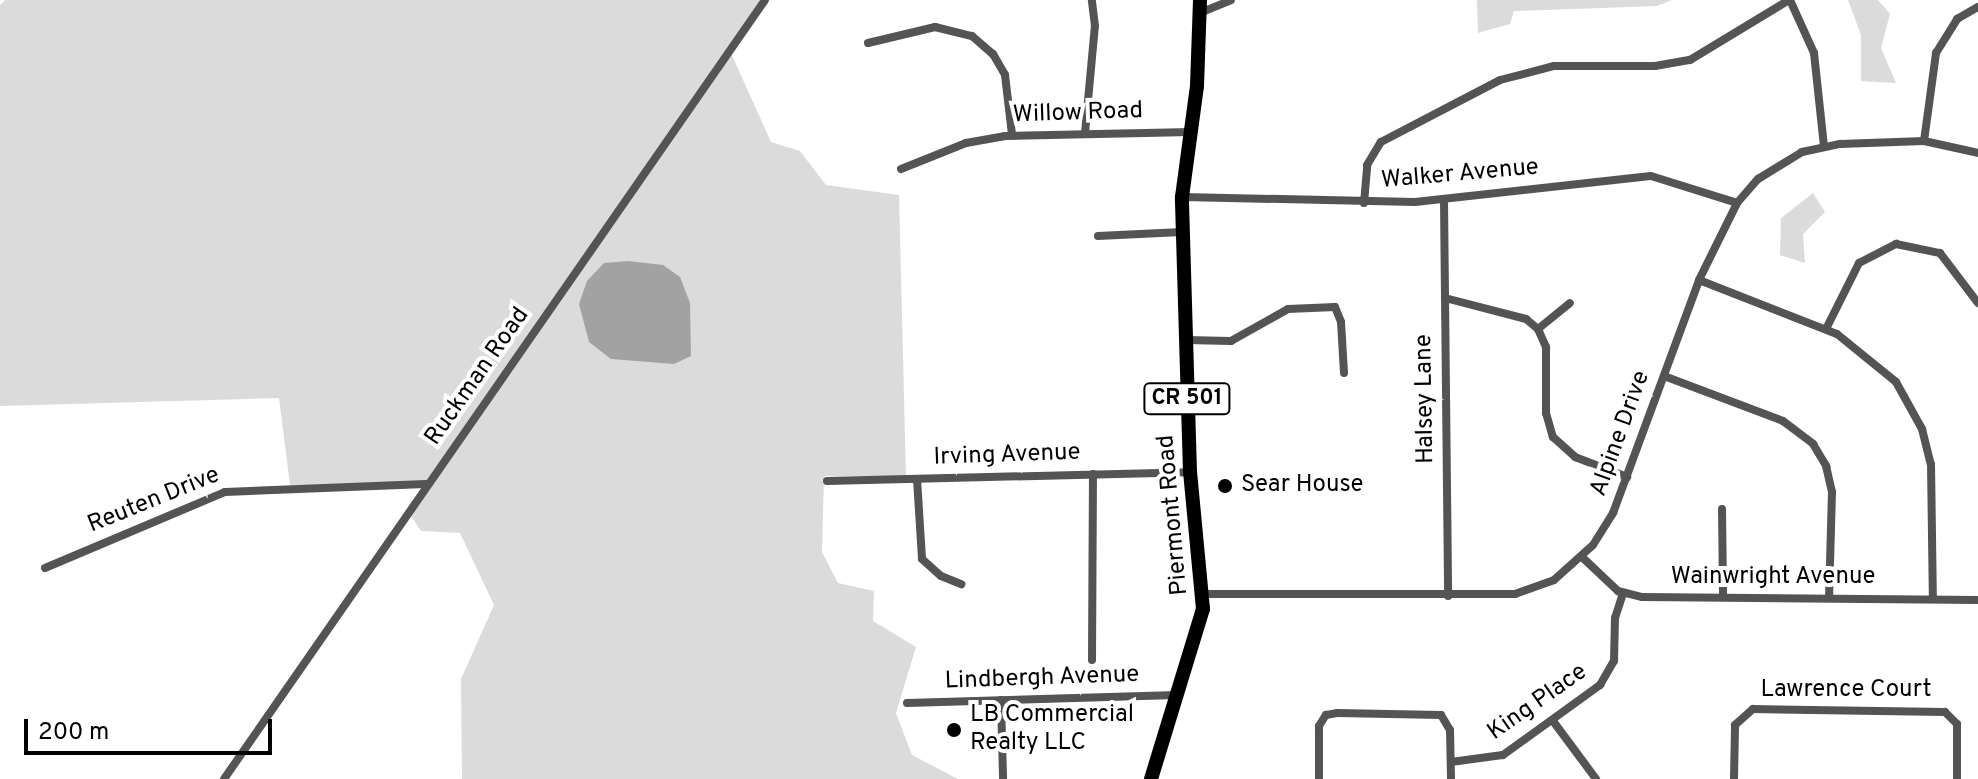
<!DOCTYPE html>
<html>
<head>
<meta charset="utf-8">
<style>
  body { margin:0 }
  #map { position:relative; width:1978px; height:779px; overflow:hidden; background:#fff; font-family:Overpass,sans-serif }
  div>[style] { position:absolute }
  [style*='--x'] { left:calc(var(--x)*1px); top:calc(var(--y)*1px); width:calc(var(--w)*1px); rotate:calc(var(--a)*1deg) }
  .green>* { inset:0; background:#dbdbdb }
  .water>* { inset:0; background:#a2a2a2 }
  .minor>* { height:8px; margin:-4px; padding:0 4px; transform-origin:4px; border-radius:4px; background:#545454 }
  .primary>* { height:14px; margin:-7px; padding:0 7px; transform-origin:7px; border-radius:7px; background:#000 }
  .dots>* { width:22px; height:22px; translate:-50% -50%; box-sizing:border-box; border:4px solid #fff; border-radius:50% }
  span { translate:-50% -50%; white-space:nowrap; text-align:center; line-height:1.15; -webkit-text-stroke:8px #fff; paint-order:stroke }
  .shield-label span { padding:2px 6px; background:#fff; border:2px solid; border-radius:6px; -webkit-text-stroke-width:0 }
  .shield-label { font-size:22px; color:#000; font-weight:700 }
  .street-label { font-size:24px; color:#000 }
  .poi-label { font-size:24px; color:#000 }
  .left { translate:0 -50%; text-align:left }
  .scale { position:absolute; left:24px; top:719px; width:248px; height:36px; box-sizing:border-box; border:4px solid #000; border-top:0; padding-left:10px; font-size:24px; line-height:28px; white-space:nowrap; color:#000; -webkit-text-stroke:6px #fff; paint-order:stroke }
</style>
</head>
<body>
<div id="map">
  <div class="green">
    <div style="clip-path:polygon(5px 0,767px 0,731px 53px,771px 142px,800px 151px,826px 185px,899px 195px,906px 476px,824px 476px,822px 552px,838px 583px,874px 591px,873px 621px,916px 647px,896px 713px,912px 755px,958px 779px,462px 779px,461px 679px,494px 605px,460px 533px,421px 531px,411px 516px,431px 485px,290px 485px,279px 398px,0 406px,0 5px)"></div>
    <div style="clip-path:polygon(1477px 0,1672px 0,1657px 6px,1514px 11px,1510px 24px,1478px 33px)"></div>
    <div style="clip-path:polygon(1848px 0,1878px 0,1890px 14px,1881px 48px,1896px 83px,1861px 81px,1861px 35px)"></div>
    <div style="clip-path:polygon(1813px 193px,1825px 212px,1803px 234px,1805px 263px,1780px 255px,1781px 218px)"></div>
  </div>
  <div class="water">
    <div style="clip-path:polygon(628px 261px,663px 265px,680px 277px,690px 303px,691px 356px,674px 364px,611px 359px,589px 342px,579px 304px,587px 281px,604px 263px)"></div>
  </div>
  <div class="minor">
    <div style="--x:1790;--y:0;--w:58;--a:65.6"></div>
    <div style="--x:1814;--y:53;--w:94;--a:83.9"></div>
    <div style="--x:1202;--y:12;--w:31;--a:-22"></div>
    <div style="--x:868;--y:43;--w:69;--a:-13.4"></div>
    <div style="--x:935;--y:27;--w:38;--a:14"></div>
    <div style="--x:972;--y:36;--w:28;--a:41"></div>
    <div style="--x:993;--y:54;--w:24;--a:60"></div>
    <div style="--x:1005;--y:75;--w:60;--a:83.3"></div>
    <div style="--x:1085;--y:133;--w:107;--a:-84.7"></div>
    <div style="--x:1095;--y:26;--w:26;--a:-97"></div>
    <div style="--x:1924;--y:141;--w:89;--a:-82.2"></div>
    <div style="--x:1936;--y:53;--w:40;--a:-58"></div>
    <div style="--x:1957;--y:19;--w:24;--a:-30"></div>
    <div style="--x:901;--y:169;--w:70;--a:-21.8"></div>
    <div style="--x:966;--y:143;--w:40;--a:-10"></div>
    <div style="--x:1005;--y:136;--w:186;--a:-1.2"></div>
    <div style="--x:1182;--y:197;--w:233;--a:1.2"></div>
    <div style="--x:1415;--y:202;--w:237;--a:-6.3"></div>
    <div style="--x:1651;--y:176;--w:90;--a:17.4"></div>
    <div style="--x:1444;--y:201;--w:395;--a:89.4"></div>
    <div style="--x:1364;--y:203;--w:38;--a:-85"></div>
    <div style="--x:1367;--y:165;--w:27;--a:-59"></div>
    <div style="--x:1381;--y:142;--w:134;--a:-27.5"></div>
    <div style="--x:1500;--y:80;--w:56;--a:-14.5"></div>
    <div style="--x:1554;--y:66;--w:101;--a:0"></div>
    <div style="--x:1655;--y:66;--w:36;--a:-10"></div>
    <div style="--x:1690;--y:60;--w:116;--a:-31.2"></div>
    <div style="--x:1098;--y:236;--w:84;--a:-2.7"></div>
    <div style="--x:1699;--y:280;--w:148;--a:21.4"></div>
    <div style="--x:1837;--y:334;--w:76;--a:39.1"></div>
    <div style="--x:1896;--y:382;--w:54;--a:61"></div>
    <div style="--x:1922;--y:429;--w:36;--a:76"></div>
    <div style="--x:1931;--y:464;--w:135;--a:89.2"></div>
    <div style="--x:1445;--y:298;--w:84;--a:14.5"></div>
    <div style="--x:1526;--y:319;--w:16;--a:40"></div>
    <div style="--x:1538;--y:329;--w:20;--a:66"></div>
    <div style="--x:1546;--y:347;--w:66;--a:90"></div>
    <div style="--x:1546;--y:413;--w:25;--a:74"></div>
    <div style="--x:1553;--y:437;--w:30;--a:42"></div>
    <div style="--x:1575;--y:457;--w:56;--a:21"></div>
    <div style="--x:1538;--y:329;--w:41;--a:-39.1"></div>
    <div style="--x:1826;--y:329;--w:74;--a:-63.4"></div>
    <div style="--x:1859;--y:263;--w:42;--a:-27.2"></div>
    <div style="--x:1896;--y:244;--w:45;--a:11.6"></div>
    <div style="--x:1940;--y:253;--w:63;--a:52.8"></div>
    <div style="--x:1186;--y:340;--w:45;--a:1.3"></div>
    <div style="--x:1231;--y:341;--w:65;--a:-29.3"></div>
    <div style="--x:1288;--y:309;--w:47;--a:-2.4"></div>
    <div style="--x:1335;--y:307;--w:16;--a:68"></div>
    <div style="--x:1341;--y:322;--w:51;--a:86.6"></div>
    <div style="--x:1664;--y:376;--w:127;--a:20.7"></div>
    <div style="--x:1783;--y:421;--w:38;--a:37"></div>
    <div style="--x:1813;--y:444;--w:26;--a:59"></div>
    <div style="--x:1826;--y:466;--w:27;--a:77"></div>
    <div style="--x:1832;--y:492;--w:106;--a:91.6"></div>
    <div style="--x:917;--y:479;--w:80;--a:86.4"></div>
    <div style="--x:922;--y:559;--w:25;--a:42"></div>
    <div style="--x:941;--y:576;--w:22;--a:22"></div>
    <div style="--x:827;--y:481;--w:363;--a:-1.4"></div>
    <div style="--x:1722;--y:509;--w:88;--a:89.3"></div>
    <div style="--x:1582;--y:557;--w:50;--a:43.4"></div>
    <div style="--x:1618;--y:591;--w:25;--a:14"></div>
    <div style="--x:1642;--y:597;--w:336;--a:0.5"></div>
    <div style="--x:45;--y:568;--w:195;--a:-22.9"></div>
    <div style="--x:225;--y:492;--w:201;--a:-2.3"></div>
    <div style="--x:1204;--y:594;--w:311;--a:0"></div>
    <div style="--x:1515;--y:594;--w:41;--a:-19.7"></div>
    <div style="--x:1554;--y:580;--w:52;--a:-41.9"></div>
    <div style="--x:1593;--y:545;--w:38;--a:-58"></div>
    <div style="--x:1613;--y:513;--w:248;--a:-69.7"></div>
    <div style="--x:1699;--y:280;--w:86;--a:-63.7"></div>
    <div style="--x:1737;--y:203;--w:32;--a:-49"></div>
    <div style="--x:1758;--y:179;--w:52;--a:-31.5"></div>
    <div style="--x:1802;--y:152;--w:39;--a:-12"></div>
    <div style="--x:1840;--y:144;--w:84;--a:-2"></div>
    <div style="--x:1924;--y:141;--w:55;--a:12.5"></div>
    <div style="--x:1092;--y:660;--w:186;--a:-89.7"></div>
    <div style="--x:1001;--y:700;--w:79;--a:88.5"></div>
    <div style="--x:907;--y:703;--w:270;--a:-1.7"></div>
    <div style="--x:1553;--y:721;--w:72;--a:53.4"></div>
    <div style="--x:1451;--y:762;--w:52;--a:-7.7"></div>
    <div style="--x:1503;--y:755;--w:120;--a:-35.8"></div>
    <div style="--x:1600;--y:685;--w:28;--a:-60"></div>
    <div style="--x:1614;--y:661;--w:43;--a:-88.7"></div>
    <div style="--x:1615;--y:618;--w:26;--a:-72"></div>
    <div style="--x:224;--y:779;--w:948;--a:-55.22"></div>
    <div style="--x:1319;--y:779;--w:53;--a:-90"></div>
    <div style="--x:1319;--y:726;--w:13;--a:-58"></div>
    <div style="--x:1326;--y:715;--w:11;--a:-10"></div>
    <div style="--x:1337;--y:713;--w:104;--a:1.1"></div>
    <div style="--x:1441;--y:715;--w:17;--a:59"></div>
    <div style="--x:1450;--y:730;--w:49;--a:88.8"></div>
    <div style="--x:1734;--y:779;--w:54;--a:-88.9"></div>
    <div style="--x:1735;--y:725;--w:24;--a:-42"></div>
    <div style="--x:1753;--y:709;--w:192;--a:0.9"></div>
    <div style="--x:1945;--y:712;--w:17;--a:45"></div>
    <div style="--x:1957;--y:724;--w:55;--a:90"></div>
  </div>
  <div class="primary">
    <div style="--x:1151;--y:779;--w:178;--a:-73"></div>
    <div style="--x:1203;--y:609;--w:138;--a:-95.4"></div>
    <div style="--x:1190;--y:472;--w:275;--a:-91.7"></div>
    <div style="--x:1182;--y:197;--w:112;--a:-82.3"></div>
    <div style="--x:1197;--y:86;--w:86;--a:-88"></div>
  </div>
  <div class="dots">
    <div style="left:1225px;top:486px;background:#000"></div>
    <div style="left:954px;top:730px;background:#000"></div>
  </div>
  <div class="shield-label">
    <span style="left:1187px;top:399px">CR 501</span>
  </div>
  <div class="street-label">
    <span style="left:1078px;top:114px;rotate:-2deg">Willow Road</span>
    <span style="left:1460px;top:175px;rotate:-5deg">Walker Avenue</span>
    <span style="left:478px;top:377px;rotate:-55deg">Ruckman Road</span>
    <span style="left:1426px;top:399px;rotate:-91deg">Halsey Lane</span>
    <span style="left:1621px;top:434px;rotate:-70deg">Alpine Drive</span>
    <span style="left:1007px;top:456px;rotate:-2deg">Irving Avenue</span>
    <span style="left:154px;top:501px;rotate:-22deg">Reuten Drive</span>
    <span style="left:1174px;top:515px;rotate:-95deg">Piermont Road</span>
    <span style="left:1773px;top:578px">Wainwright Avenue</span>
    <span style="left:1042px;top:679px;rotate:-2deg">Lindbergh Avenue</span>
    <span style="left:1846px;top:691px">Lawrence Court</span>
    <span style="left:1538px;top:703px;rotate:-35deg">King Place</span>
  </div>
  <div class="poi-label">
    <span class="left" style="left:1241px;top:486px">Sear House</span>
    <span class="left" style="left:970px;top:730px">LB Commercial<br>Realty LLC</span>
  </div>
  <div class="scale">200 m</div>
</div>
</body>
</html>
